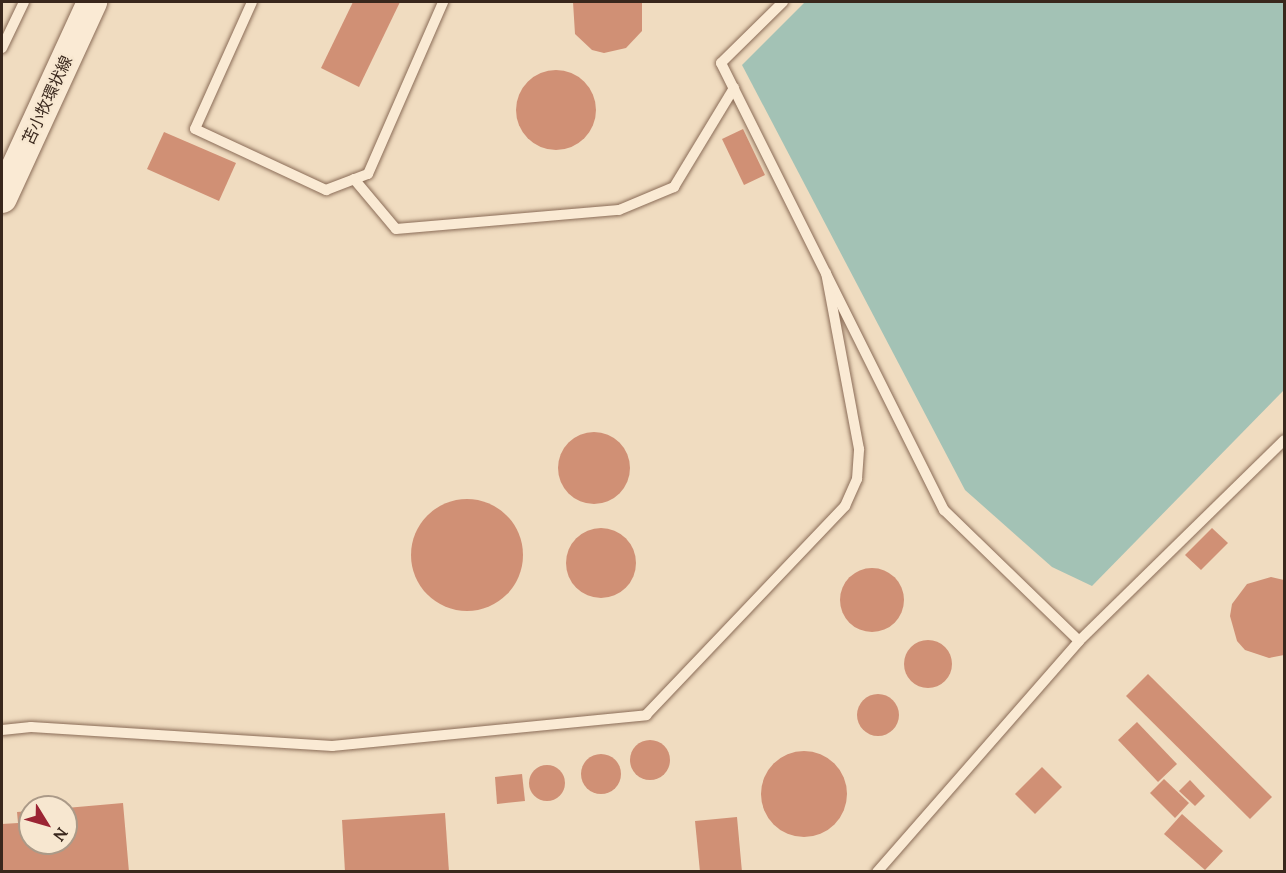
<!DOCTYPE html>
<html>
<head>
<meta charset="utf-8">
<style>
  body { margin:0 }
  #map { position:relative; width:1286px; height:873px; overflow:hidden; background:#f0dcc0; font-family:Lora,"Noto Sans JP",serif }
  div>[style] { position:absolute }
  [style*='--x'] { left:calc(var(--x)*1px); top:calc(var(--y)*1px); width:calc(var(--w)*1px); rotate:calc(var(--a)*1deg) }
  .water>* { inset:0; background:#a3c2b5 }
  .building>* { inset:0; background:#d09075 }
  .round { border-radius:50% }
  .roads { filter:drop-shadow(0 0 2px #8a6c57) drop-shadow(0 0 2px #8a6c57) }
  .service>* { height:10px; margin:-5px; padding:0 5px; transform-origin:5px; border-radius:5px; background:#faead4 }
  .secondary>* { height:30px; margin:-15px; padding:0 15px; transform-origin:15px; border-radius:15px; background:#faead4 }
  span { translate:-50% -50%; white-space:nowrap; text-align:center; line-height:1.15; -webkit-text-stroke:4.5px #f7e7d0; paint-order:stroke }
  .street-label { font-size:16px; color:#39271c }
  .frame { position:absolute; inset:0; border:3px solid #39271c; pointer-events:none }
  .north { position:absolute; left:18px; top:795px; width:60px; height:60px; box-sizing:border-box; background:#f7e7d0; border:2px solid #ab9a88; border-radius:50%; rotate:127deg; font-size:16px; font-weight:700; line-height:24px; text-align:center; color:#39271c }
  .north::after { content:''; display:block; margin:auto; width:21px; height:27px; background:#9b2534; clip-path:polygon(50% 0,100% 100%,50% 72%,0 100%) }
</style>
</head>
<body>
<div id="map">
  <div class="water">
    <div style="clip-path:polygon(805px 2px,1284px 2px,1284px 390px,1092px 586px,1052px 567px,965px 490px,742px 65px)"></div>
  </div>
  <div class="building">
    <div style="clip-path:polygon(353px 2px,400px 2px,359px 87px,321px 68px)"></div>
    <div style="clip-path:polygon(573px 2px,642px 2px,642px 31px,626px 48px,604px 53px,592px 50px,575px 34px)"></div>
    <div class="round" style="left:516px;top:70px;width:80px;height:80px"></div>
    <div style="clip-path:polygon(743px 129px,765px 175px,744px 185px,722px 139px)"></div>
    <div style="clip-path:polygon(164px 132px,236px 163px,219px 201px,147px 169px)"></div>
    <div class="round" style="left:558px;top:432px;width:72px;height:72px"></div>
    <div class="round" style="left:411px;top:499px;width:112px;height:112px"></div>
    <div class="round" style="left:566px;top:528px;width:70px;height:70px"></div>
    <div style="clip-path:polygon(1212px 528px,1228px 543px,1201px 570px,1185px 555px)"></div>
    <div class="round" style="left:840px;top:568px;width:64px;height:64px"></div>
    <div style="clip-path:polygon(1271px 577px,1284px 580px,1284px 655px,1269px 658px,1245px 650px,1237px 641px,1230px 616px,1232px 604px,1247px 584px)"></div>
    <div class="round" style="left:904px;top:640px;width:48px;height:48px"></div>
    <div style="clip-path:polygon(1148px 674px,1272px 797px,1250px 819px,1126px 696px)"></div>
    <div class="round" style="left:857px;top:694px;width:42px;height:42px"></div>
    <div style="clip-path:polygon(1137px 722px,1177px 764px,1158px 782px,1118px 740px)"></div>
    <div class="round" style="left:630px;top:740px;width:40px;height:40px"></div>
    <div class="round" style="left:761px;top:751px;width:86px;height:86px"></div>
    <div class="round" style="left:581px;top:754px;width:40px;height:40px"></div>
    <div class="round" style="left:529px;top:765px;width:36px;height:36px"></div>
    <div style="clip-path:polygon(1042px 767px,1062px 787px,1035px 814px,1015px 794px)"></div>
    <div style="clip-path:polygon(522px 774px,525px 801px,497px 804px,495px 777px)"></div>
    <div style="clip-path:polygon(1164px 779px,1189px 803px,1175px 818px,1150px 793px)"></div>
    <div style="clip-path:polygon(1190px 780px,1205px 796px,1195px 806px,1179px 791px)"></div>
    <div style="clip-path:polygon(123px 803px,129px 872px,2px 872px,2px 824px,18px 823px,17px 812px,30px 811px,30px 843px,66px 843px,66px 808px)"></div>
    <div style="clip-path:polygon(445px 813px,449px 872px,345px 872px,342px 820px)"></div>
    <div style="clip-path:polygon(1182px 814px,1223px 851px,1205px 870px,1164px 834px)"></div>
    <div style="clip-path:polygon(737px 817px,742px 872px,700px 872px,695px 821px)"></div>
  </div>
  <div class="roads">
    <div class="service">
      <div style="--x:252;--y:2;--w:139;--a:114.2"></div>
      <div style="--x:195;--y:129;--w:145;--a:25"></div>
      <div style="--x:326;--y:190;--w:45;--a:-20.9"></div>
      <div style="--x:368;--y:174;--w:188;--a:-66.4"></div>
      <div style="--x:783;--y:2;--w:87;--a:135.5"></div>
      <div style="--x:721;--y:63;--w:500;--a:63.5"></div>
      <div style="--x:944;--y:510;--w:188;--a:44.1"></div>
      <div style="--x:2;--y:48;--w:51;--a:-64.4"></div>
      <div style="--x:354;--y:179;--w:65;--a:50"></div>
      <div style="--x:396;--y:229;--w:224;--a:-4.9"></div>
      <div style="--x:619;--y:210;--w:60;--a:-22.7"></div>
      <div style="--x:674;--y:187;--w:116;--a:-58.8"></div>
      <div style="--x:2;--y:730;--w:29;--a:-6"></div>
      <div style="--x:31;--y:727;--w:302;--a:3.6"></div>
      <div style="--x:332;--y:746;--w:316;--a:-5.6"></div>
      <div style="--x:646;--y:715;--w:289;--a:-46.4"></div>
      <div style="--x:845;--y:506;--w:30;--a:-66"></div>
      <div style="--x:857;--y:479;--w:30;--a:-86"></div>
      <div style="--x:859;--y:449;--w:179;--a:-100.6"></div>
      <div style="--x:877;--y:872;--w:307;--a:-48.8"></div>
      <div style="--x:1079;--y:641;--w:287;--a:-44.4"></div>
    </div>
    <div class="secondary">
      <div style="--x:2;--y:198;--w:216;--a:-65.3"></div>
    </div>
  </div>
  <div class="street-label">
    <span style="left:47px;top:100px;rotate:-65deg">苫小牧環状線</span>
  </div>
  <div class="frame"></div>
  <div class="north">N</div>
</div>
</body>
</html>
